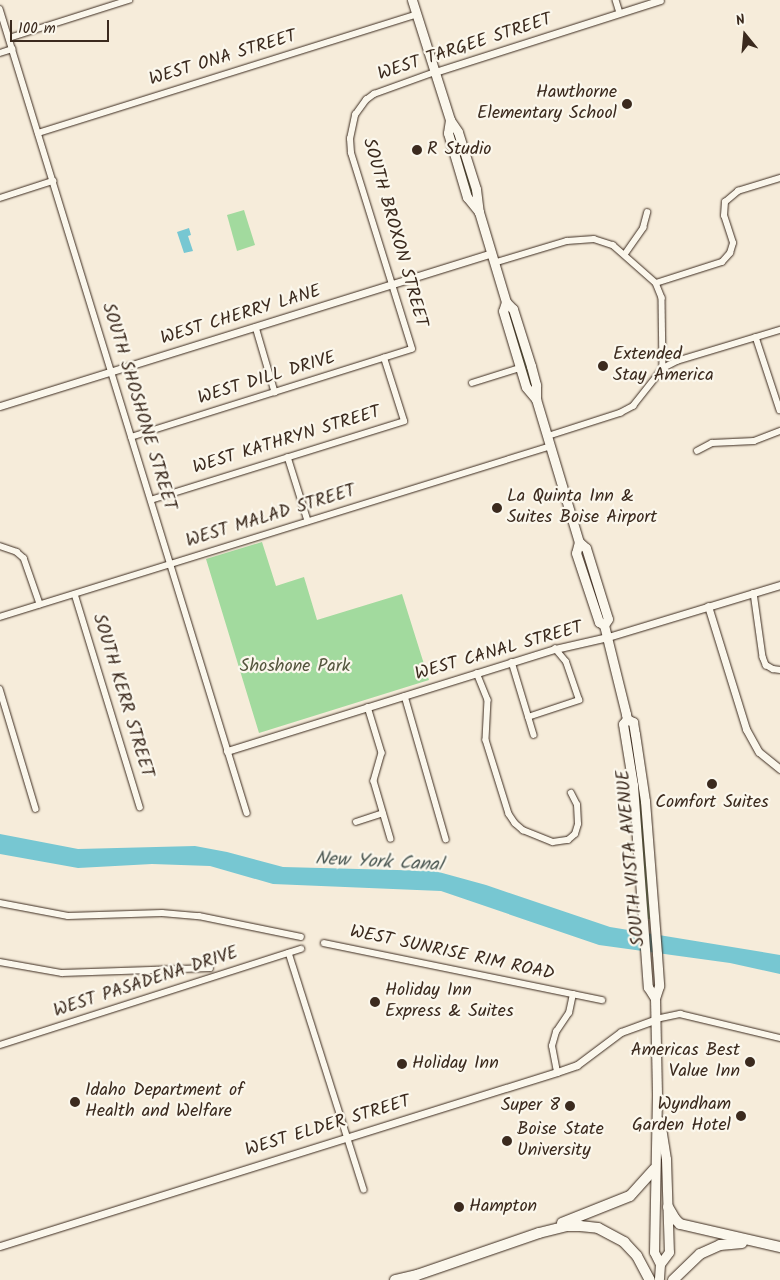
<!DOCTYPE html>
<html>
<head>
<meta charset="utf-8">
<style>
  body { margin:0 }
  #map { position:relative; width:780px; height:1280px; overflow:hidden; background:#f6ecda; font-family:Kalam,sans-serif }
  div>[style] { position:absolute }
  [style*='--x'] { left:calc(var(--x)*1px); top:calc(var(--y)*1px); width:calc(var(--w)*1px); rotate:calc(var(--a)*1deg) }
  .green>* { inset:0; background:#a2da9e }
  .water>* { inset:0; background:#77c7d2 }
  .roads { filter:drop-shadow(0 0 1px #3b2a1e) drop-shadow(0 0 1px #3b2a1e) }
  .minor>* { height:5.5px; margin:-2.75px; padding:0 2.75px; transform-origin:2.75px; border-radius:2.75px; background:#fbf7ec }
  .tertiary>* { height:7px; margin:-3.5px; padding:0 3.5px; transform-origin:3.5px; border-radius:3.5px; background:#fbf7ec }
  .primary>* { height:9px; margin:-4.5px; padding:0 4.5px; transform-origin:4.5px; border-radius:4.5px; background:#fbf7ec }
  .motorway>* { height:10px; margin:-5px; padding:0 5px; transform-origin:5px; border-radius:5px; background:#fbf7ec }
  .dots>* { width:14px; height:14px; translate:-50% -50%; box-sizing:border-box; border:2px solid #fbf7ec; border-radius:50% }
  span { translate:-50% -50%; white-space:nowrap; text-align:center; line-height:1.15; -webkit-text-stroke:4.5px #fbf7ec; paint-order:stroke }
  .street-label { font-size:18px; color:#3b2a1e }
  .poi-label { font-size:18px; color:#3b2a1e }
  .right { translate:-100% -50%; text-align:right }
  .left { translate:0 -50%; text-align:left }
  .park-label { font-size:18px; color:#55563e }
  .water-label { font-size:19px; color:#4d5954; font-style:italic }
  .north { position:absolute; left:720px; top:10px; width:50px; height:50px; -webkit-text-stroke:4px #fbf7ec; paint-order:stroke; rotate:343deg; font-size:14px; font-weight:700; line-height:20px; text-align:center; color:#3b2a1e }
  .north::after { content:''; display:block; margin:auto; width:18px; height:22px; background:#3b2a1e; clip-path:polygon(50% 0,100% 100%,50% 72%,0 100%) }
  .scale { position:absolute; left:10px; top:20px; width:99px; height:22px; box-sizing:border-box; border:2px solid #3b2a1e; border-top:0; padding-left:6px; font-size:15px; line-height:18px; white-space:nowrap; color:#3b2a1e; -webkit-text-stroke:4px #fbf7ec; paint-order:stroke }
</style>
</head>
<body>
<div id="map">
  <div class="green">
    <div style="clip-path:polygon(453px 134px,455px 137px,477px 206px,471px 199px)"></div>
    <div style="clip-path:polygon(244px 210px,255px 245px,237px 251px,227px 215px)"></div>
    <div style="clip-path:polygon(507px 310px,513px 320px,533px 388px,530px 385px)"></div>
    <div style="clip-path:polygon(262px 542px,276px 586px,304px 577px,317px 620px,402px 594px,429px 680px,259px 733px,206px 559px)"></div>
    <div style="clip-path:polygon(633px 747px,640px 790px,650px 919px,647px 919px,631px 748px)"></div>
  </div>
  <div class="water">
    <div style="clip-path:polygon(189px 228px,191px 235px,188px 236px,193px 251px,184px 253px,177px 232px)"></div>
    <div style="clip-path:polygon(0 834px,78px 849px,195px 846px,227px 852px,283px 867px,435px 871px,486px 885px,610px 927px,780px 955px,780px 974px,730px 963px,599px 945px,441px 891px,273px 884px,210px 866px,152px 864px,78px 868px,0 854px)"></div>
  </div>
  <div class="roads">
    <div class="minor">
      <div style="--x:616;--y:0;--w:14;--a:73"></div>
      <div style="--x:0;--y:9;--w:841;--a:72.92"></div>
      <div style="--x:9;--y:38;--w:126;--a:-17.6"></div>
      <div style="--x:0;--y:53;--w:13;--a:-18"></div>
      <div style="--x:38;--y:133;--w:397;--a:-17.4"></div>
      <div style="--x:0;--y:198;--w:56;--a:-17.8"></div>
      <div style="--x:625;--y:254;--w:32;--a:-55"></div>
      <div style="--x:643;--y:228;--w:16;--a:-75"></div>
      <div style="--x:494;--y:263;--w:76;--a:-16.8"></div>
      <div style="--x:567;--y:241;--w:27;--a:-4"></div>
      <div style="--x:594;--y:239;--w:20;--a:18"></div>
      <div style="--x:613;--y:245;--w:57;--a:41.5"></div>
      <div style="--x:656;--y:283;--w:69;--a:-17.7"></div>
      <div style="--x:722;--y:262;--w:12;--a:-48"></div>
      <div style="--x:730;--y:253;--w:10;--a:-73"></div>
      <div style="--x:733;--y:243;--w:28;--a:-108"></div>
      <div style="--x:724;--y:216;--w:14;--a:-86"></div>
      <div style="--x:725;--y:202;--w:17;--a:-40"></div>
      <div style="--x:738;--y:191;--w:44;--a:-17.2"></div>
      <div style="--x:656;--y:283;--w:16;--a:68"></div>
      <div style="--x:662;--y:298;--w:70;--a:89.2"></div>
      <div style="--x:256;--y:327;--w:68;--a:73.7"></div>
      <div style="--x:756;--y:337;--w:77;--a:71.8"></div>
      <div style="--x:472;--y:383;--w:50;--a:-17.4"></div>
      <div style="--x:548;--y:436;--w:76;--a:-17.7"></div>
      <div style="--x:620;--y:413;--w:15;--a:-28"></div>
      <div style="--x:633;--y:406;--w:48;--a:-51.7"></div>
      <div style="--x:663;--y:368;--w:16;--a:-27"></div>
      <div style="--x:677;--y:361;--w:108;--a:-16.8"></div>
      <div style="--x:131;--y:437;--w:294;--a:-17.4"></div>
      <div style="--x:412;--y:349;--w:205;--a:-107.3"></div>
      <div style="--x:351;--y:153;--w:14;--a:-94"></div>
      <div style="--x:350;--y:139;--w:25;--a:-78"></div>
      <div style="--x:355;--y:115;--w:19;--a:-54"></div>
      <div style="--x:366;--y:100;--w:10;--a:-37"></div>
      <div style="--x:374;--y:94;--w:65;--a:-19.8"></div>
      <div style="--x:697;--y:451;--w:17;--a:-28"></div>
      <div style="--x:712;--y:443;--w:42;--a:-2.7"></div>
      <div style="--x:754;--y:441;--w:28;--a:-21"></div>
      <div style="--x:288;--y:457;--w:67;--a:72.6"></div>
      <div style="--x:151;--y:500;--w:265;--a:-17.3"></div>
      <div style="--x:404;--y:421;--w:66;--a:-107.6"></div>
      <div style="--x:0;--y:546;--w:18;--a:19"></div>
      <div style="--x:17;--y:552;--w:9;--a:41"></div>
      <div style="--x:24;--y:558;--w:49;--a:70.8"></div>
      <div style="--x:754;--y:593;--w:65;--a:82"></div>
      <div style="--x:763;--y:657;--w:9;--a:69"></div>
      <div style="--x:766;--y:665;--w:8;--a:30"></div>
      <div style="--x:773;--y:669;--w:7;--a:8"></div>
      <div style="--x:75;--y:594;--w:223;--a:73"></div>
      <div style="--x:0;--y:617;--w:577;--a:-17.24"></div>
      <div style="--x:512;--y:662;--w:76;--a:73.2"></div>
      <div style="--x:477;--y:673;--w:29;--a:68"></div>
      <div style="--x:488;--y:700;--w:40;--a:92.9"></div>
      <div style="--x:486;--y:740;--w:77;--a:72.7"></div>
      <div style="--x:509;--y:814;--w:11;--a:56"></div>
      <div style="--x:515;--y:823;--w:11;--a:41"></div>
      <div style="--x:523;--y:830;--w:32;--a:22"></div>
      <div style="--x:553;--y:842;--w:15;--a:-8"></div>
      <div style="--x:568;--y:840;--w:9;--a:-41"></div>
      <div style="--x:575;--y:834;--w:10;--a:-73"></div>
      <div style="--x:578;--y:824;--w:19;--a:-93"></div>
      <div style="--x:577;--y:805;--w:13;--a:-117"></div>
      <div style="--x:0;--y:689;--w:125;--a:73.3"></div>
      <div style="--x:405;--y:696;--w:149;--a:74"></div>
      <div style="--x:368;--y:707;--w:48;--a:73.1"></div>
      <div style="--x:382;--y:753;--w:29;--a:106"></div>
      <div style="--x:374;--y:781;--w:60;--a:73.7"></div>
      <div style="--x:528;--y:717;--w:54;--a:-18.4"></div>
      <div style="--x:579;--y:700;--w:40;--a:-108.9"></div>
      <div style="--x:566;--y:662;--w:17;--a:-130"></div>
      <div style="--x:356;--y:822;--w:28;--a:-18"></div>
      <div style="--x:0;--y:903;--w:69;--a:10.8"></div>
      <div style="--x:68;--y:916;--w:94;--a:-1.8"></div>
      <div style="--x:162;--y:913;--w:37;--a:5"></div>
      <div style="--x:199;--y:916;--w:104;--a:11.6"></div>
      <div style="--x:324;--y:943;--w:284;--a:11.6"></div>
      <div style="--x:289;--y:953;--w:248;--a:72.4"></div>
      <div style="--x:0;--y:962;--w:63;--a:10.1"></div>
      <div style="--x:62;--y:973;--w:148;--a:-1.9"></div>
      <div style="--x:656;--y:1019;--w:25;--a:-12"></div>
      <div style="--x:680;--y:1014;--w:103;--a:13.5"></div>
      <div style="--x:0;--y:1045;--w:316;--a:-17.7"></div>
      <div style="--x:557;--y:1072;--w:26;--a:-101"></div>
      <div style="--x:552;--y:1046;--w:15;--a:-74"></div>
      <div style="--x:556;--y:1032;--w:23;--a:-56"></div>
      <div style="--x:569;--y:1013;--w:19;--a:-78"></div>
    </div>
    <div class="tertiary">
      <div style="--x:435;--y:72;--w:236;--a:-17.7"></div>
      <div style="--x:0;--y:406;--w:515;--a:-17.27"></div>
      <div style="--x:708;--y:606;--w:129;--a:72.8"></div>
      <div style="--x:746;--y:729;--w:26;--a:61"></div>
      <div style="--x:759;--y:752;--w:27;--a:39"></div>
      <div style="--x:227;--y:751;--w:343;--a:-17.3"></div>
      <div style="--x:555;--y:649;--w:54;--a:-12.8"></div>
      <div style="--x:608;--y:637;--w:180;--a:-16.8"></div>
      <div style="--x:0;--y:1246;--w:584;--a:-17.35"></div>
      <div style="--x:557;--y:1072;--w:21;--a:-19"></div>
      <div style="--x:577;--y:1065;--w:55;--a:-36.9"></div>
      <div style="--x:621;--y:1032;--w:37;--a:-20"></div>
    </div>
    <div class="primary">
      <div style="--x:412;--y:0;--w:126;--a:72.4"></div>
      <div style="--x:450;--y:120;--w:14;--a:56"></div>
      <div style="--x:458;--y:132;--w:60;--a:72.5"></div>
      <div style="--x:476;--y:189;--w:23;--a:83"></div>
      <div style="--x:479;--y:212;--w:94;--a:73.3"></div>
      <div style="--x:506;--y:302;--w:10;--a:45"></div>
      <div style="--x:513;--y:309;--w:60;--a:72.5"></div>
      <div style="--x:531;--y:366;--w:20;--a:75"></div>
      <div style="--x:536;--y:385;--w:14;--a:90"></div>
      <div style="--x:536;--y:399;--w:149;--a:73.3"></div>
      <div style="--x:579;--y:542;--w:11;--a:105"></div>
      <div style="--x:576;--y:553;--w:73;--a:71.6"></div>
      <div style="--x:599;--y:622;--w:6;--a:31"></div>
      <div style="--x:450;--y:120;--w:13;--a:99"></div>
      <div style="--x:448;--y:133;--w:67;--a:73.5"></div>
      <div style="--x:467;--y:197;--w:19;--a:51"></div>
      <div style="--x:506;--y:302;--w:9;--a:108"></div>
      <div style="--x:503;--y:311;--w:79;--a:73.2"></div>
      <div style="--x:526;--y:387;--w:16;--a:50"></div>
      <div style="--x:579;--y:542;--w:9;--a:41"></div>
      <div style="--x:586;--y:548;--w:74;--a:72.8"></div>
      <div style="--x:608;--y:619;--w:7;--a:124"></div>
      <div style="--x:604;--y:625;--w:92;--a:76.1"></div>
      <div style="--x:626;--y:714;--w:5;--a:79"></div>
      <div style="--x:627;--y:719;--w:6;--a:129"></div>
      <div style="--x:623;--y:724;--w:62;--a:80.7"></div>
      <div style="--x:633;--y:785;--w:203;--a:85.8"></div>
      <div style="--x:648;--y:987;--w:13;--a:58"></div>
      <div style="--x:627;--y:719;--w:7;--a:27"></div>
      <div style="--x:633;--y:722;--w:12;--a:81"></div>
      <div style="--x:635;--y:734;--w:68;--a:81.5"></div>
      <div style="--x:645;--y:801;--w:153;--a:85.5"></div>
      <div style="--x:657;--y:954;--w:32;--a:86"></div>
      <div style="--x:659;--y:986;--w:13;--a:108"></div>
      <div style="--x:655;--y:998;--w:98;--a:88.8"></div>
      <div style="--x:657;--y:1096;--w:156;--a:91.1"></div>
      <div style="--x:654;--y:1252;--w:13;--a:63"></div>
      <div style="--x:660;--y:1264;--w:16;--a:94"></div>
      <div style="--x:660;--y:1121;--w:38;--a:81"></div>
      <div style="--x:666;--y:1159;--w:93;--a:88.2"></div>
      <div style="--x:669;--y:1252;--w:15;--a:127"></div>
    </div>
    <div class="motorway">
      <div style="--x:668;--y:1207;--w:14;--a:60"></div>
      <div style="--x:675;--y:1219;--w:7;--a:45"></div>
      <div style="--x:680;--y:1224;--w:103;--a:13"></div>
      <div style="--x:562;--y:1223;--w:73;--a:-21.7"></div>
      <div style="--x:630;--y:1196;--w:36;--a:-48"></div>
      <div style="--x:395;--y:1280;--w:23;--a:-13"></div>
      <div style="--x:417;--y:1275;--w:129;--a:-19"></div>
      <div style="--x:539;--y:1233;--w:29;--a:-14"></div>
      <div style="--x:567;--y:1226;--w:13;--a:0"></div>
      <div style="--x:580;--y:1226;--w:18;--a:6"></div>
      <div style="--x:598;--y:1228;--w:30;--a:28"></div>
      <div style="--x:624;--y:1242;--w:19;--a:47"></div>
      <div style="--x:637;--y:1256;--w:27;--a:62"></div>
      <div style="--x:673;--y:1280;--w:37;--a:-44"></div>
      <div style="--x:700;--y:1254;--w:22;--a:-24"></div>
      <div style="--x:720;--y:1245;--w:22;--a:-5"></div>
    </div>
  </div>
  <div class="dots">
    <div style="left:627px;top:104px;background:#3b2a1e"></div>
    <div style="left:417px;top:150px;background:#3b2a1e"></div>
    <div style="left:603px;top:366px;background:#3b2a1e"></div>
    <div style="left:497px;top:508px;background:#3b2a1e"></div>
    <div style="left:712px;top:784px;background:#3b2a1e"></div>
    <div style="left:375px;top:1002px;background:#3b2a1e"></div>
    <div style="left:750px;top:1062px;background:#3b2a1e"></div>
    <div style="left:402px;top:1064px;background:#3b2a1e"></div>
    <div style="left:75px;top:1102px;background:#3b2a1e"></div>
    <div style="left:570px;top:1106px;background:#3b2a1e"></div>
    <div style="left:741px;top:1116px;background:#3b2a1e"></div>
    <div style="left:507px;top:1141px;background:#3b2a1e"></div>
    <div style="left:459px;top:1207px;background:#3b2a1e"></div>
  </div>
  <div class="street-label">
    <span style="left:465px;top:48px;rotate:-18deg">WEST TARGEE STREET</span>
    <span style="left:223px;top:59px;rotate:-17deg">WEST ONA STREET</span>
    <span style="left:394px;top:233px;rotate:74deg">SOUTH BROXON STREET</span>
    <span style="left:241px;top:316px;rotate:-17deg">WEST CHERRY LANE</span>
    <span style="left:267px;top:379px;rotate:-17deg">WEST DILL DRIVE</span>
    <span style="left:138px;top:407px;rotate:73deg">SOUTH SHOSHONE STREET</span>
    <span style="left:287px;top:441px;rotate:-17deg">WEST KATHRYN STREET</span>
    <span style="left:271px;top:517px;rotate:-17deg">WEST MALAD STREET</span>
    <span style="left:499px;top:652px;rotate:-16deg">WEST CANAL STREET</span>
    <span style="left:122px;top:696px;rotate:73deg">SOUTH KERR STREET</span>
    <span style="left:632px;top:858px;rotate:-95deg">SOUTH VISTA AVENUE</span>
    <span style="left:452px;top:954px;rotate:12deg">WEST SUNRISE RIM ROAD</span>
    <span style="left:146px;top:983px;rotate:-18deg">WEST PASADENA DRIVE</span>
    <span style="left:328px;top:1127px;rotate:-17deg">WEST ELDER STREET</span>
  </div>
  <div class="poi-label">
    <span class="right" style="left:617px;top:104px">Hawthorne<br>Elementary School</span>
    <span class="left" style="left:427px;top:150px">R Studio</span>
    <span class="left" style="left:613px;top:366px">Extended<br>Stay America</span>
    <span class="left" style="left:507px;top:508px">La Quinta Inn &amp;<br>Suites Boise Airport</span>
    <span style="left:712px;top:803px">Comfort Suites</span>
    <span class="left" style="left:385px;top:1002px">Holiday Inn<br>Express &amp; Suites</span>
    <span class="right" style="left:740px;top:1062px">Americas Best<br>Value Inn</span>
    <span class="left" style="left:412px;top:1064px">Holiday Inn</span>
    <span class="left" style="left:85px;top:1102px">Idaho Department of<br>Health and Welfare</span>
    <span class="right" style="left:560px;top:1106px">Super 8</span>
    <span class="right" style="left:731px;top:1116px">Wyndham<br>Garden Hotel</span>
    <span class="left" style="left:517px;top:1141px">Boise State<br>University</span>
    <span class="left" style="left:469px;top:1207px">Hampton</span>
  </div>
  <div class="park-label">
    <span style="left:295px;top:667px">Shoshone Park</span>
  </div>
  <div class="water-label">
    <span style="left:379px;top:863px;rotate:3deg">New York Canal</span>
  </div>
  <div class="north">N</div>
  <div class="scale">100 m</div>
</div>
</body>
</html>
